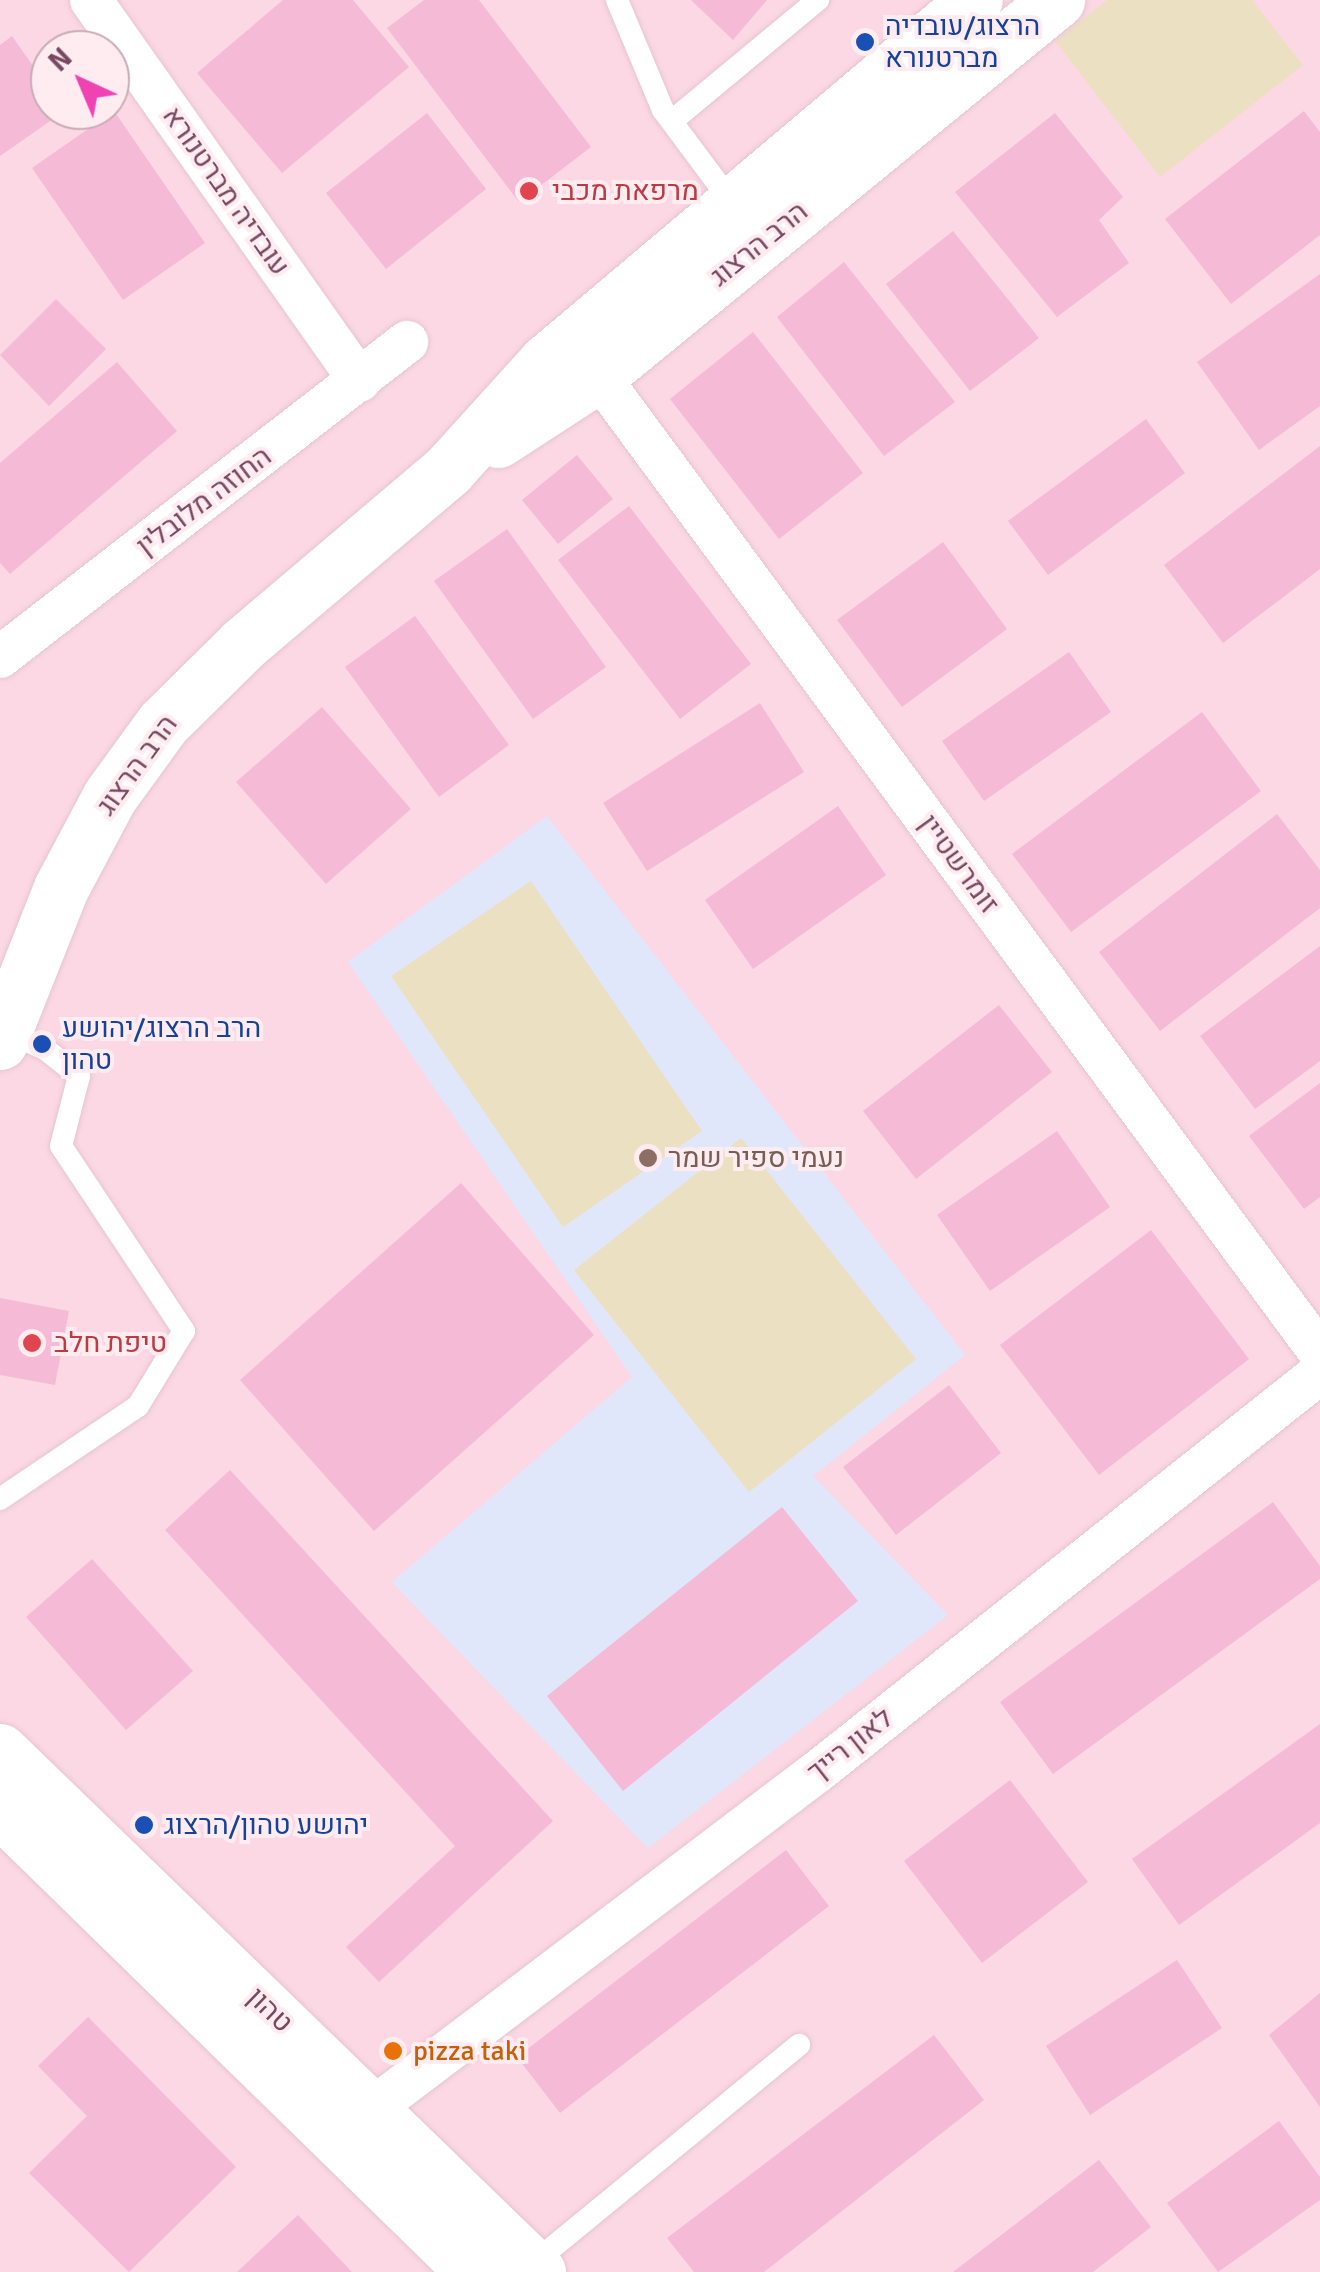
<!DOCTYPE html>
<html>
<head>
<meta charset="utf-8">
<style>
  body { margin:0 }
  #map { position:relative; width:1320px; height:2272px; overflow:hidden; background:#fee5eb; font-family:Signika,Heebo,sans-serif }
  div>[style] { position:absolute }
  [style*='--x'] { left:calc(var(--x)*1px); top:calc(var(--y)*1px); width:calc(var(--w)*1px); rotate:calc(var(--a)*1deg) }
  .residential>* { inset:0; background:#fbd8e3 }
  .education>* { inset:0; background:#e1e7fa }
  .green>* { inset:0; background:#ece0c2 }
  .building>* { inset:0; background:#f5bad6 }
  .roads { filter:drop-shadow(0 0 2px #e8c4d3) drop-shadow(0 0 2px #e8c4d3) }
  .service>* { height:22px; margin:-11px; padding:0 11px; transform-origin:11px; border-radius:11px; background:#fff }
  .minor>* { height:42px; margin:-21px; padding:0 21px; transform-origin:21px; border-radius:21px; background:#fff }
  .tertiary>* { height:55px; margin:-27.5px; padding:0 27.5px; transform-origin:27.5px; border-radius:27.5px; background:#fff }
  .dots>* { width:28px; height:28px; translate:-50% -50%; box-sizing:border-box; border:5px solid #ffecf1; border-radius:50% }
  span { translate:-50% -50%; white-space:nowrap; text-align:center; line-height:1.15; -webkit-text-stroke:8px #ffecf1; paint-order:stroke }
  .transit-label { font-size:28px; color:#164399 }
  .left { translate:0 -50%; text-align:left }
  .street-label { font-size:28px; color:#784861 }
  .health-label { font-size:28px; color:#be3a42 }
  .education-label { font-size:28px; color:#785e54 }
  .food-label { font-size:28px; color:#c56008 }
  .north { position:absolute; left:30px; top:30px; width:100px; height:100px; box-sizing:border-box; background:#ffecf1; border:2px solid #c9aab7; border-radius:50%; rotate:316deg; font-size:28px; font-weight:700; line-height:40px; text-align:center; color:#784861 }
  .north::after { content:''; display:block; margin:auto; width:35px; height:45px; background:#ef42b3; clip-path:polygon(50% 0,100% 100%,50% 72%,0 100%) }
</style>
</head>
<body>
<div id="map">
  <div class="residential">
    <div style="clip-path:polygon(evenodd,0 0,1320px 0,1320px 2272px,0 2272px,0 0,50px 50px,110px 50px,110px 110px,50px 110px,50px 50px)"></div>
  </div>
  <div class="education">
    <div style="clip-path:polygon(547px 816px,965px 1355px,813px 1476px,948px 1615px,648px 1848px,392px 1582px,632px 1377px,348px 962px)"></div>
  </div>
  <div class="green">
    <div style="clip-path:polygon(1107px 0,1252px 0,1303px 65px,1160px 177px,1055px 41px)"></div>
    <div style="clip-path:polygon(531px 881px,702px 1131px,563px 1227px,391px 976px)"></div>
    <div style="clip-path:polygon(741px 1138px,916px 1359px,749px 1492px,574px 1270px)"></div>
  </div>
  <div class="building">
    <div style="clip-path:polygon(283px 0,353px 0,409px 67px,282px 173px,197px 73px)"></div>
    <div style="clip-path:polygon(424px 0,479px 0,591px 147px,519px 202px,387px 28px)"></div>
    <div style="clip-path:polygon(691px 0,767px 0,733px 40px)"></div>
    <div style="clip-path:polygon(12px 36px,50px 90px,50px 110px,66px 110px,0 156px,0 45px)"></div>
    <div style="clip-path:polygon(114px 111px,205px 243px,123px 300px,32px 168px)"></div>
    <div style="clip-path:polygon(1304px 111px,1320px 132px,1320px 235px,1231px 304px,1165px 219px)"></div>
    <div style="clip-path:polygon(427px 113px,486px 189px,386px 269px,326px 193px)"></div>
    <div style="clip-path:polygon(1055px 113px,1123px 197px,1099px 220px,1129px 263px,1057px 317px,955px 192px)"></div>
    <div style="clip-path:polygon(953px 231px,1039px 338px,970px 391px,886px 284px)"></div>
    <div style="clip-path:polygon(844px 262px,955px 402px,884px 456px,777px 317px)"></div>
    <div style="clip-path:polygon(1320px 274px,1320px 406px,1259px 450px,1197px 362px)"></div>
    <div style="clip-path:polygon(56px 299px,106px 349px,49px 406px,0 355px)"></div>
    <div style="clip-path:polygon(753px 332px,863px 473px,779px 539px,670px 399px)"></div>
    <div style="clip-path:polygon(117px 362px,177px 431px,10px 574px,0 563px,0 463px)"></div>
    <div style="clip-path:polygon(1146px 419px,1185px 473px,1048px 575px,1008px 521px)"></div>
    <div style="clip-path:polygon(1320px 446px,1320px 569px,1223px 643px,1164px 565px)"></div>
    <div style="clip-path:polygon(577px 455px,613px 499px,558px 544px,522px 500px)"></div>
    <div style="clip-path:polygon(629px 506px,751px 664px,680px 719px,558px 560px)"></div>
    <div style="clip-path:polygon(507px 529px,606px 667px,533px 719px,434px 581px)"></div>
    <div style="clip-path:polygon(943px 542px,1007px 629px,902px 707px,837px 620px)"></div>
    <div style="clip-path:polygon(415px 616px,509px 745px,439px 797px,345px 667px)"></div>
    <div style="clip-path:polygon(1069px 652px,1111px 712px,984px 801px,942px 741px)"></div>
    <div style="clip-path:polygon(760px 703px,804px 772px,647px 871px,603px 803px)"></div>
    <div style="clip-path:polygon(322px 707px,411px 809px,326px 884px,236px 782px)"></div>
    <div style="clip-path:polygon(1202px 712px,1261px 791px,1071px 932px,1012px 854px)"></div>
    <div style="clip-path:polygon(838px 806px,886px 875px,753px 969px,705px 900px)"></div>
    <div style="clip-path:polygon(1277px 814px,1320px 870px,1320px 908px,1160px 1031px,1099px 952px)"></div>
    <div style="clip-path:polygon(1320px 946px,1320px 1061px,1255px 1109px,1200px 1036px)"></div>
    <div style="clip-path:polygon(999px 1005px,1052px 1072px,916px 1179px,863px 1111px)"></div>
    <div style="clip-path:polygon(1320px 1083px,1320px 1197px,1304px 1209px,1249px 1136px)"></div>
    <div style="clip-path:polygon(1057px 1131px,1110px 1207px,990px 1291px,937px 1215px)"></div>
    <div style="clip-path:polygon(461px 1183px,594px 1335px,374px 1531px,240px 1380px)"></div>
    <div style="clip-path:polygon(1151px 1230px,1249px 1359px,1099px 1475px,1000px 1345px)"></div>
    <div style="clip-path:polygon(0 1298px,69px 1311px,55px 1385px,0 1375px)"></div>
    <div style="clip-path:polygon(949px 1385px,1001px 1453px,896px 1535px,843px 1467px)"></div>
    <div style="clip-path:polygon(230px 1470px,553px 1821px,379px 1982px,346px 1947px,455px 1846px,165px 1530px)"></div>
    <div style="clip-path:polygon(1273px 1502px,1320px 1566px,1320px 1579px,1053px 1774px,1000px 1702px)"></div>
    <div style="clip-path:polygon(782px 1507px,858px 1601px,623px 1791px,547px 1696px)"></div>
    <div style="clip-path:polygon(92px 1559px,193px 1671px,126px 1730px,26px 1617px)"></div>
    <div style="clip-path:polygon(1320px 1724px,1320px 1823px,1179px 1925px,1132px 1859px)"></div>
    <div style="clip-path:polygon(1010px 1780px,1088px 1882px,982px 1963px,904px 1861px)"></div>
    <div style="clip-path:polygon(786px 1850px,829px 1906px,560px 2113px,517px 2057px)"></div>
    <div style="clip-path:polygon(1177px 1960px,1222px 2028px,1090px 2115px,1046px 2046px)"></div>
    <div style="clip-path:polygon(1320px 1993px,1320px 2107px,1269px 2035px)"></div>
    <div style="clip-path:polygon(88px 2017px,236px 2167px,129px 2272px,29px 2173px,87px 2116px,38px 2066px)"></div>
    <div style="clip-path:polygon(934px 2035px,984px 2100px,764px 2272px,694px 2272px,667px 2238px)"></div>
    <div style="clip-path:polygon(1279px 2121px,1320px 2177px,1320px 2200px,1218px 2272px,1167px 2203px)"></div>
    <div style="clip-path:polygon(1099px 2160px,1151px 2227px,1093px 2272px,953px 2272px)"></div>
    <div style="clip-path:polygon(298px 2215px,352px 2272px,237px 2272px)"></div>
  </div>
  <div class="roads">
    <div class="service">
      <div style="--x:617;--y:0;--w:119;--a:67.3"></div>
      <div style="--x:663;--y:110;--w:117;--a:53.3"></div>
      <div style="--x:672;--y:121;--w:190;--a:-39.7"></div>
      <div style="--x:0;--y:1499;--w:166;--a:-34"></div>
      <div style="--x:138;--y:1406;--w:88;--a:-58.5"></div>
      <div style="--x:184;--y:1331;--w:222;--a:-123.6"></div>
      <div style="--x:61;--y:1146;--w:72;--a:-75.6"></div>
      <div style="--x:79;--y:1076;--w:43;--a:-141.5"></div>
      <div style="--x:45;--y:1049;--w:45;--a:-156.3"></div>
      <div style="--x:531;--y:2265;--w:347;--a:-39.4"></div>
    </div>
    <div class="minor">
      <div style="--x:91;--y:0;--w:466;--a:54.8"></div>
      <div style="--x:598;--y:375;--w:1216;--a:53.56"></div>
      <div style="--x:0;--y:657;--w:515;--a:-37.74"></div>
      <div style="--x:373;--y:2108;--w:557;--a:-37.12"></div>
      <div style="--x:817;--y:1772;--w:642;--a:-38.42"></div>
    </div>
    <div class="tertiary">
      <div style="--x:498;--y:440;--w:119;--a:-33"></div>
      <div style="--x:598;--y:375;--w:593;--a:-39.25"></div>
      <div style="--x:0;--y:1042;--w:166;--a:-68.4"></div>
      <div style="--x:61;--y:888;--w:104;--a:-62"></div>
      <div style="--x:110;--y:796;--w:90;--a:-54"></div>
      <div style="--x:163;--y:723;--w:112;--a:-44.6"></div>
      <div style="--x:243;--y:644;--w:269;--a:-40.3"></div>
      <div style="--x:448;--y:470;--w:146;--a:-47.8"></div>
      <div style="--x:546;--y:362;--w:561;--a:-40.16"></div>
      <div style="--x:0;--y:1751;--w:749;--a:44.08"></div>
      <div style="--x:0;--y:1809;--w:663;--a:44.33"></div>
    </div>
  </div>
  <div class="dots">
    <div style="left:865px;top:42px;background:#1a4fb4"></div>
    <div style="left:529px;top:191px;background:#e0444e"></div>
    <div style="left:42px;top:1044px;background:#1a4fb4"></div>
    <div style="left:648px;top:1158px;background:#8d6e63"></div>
    <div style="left:32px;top:1343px;background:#e0444e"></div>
    <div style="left:144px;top:1825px;background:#1a4fb4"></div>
    <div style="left:393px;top:2051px;background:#e8710a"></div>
  </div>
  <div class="transit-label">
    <span class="left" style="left:885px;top:42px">הרצוג/עובדיה<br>מברטנורא</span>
    <span class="left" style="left:62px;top:1044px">הרב הרצוג/יהושע<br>טהון</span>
    <span class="left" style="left:164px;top:1825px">יהושע טהון/הרצוג</span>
  </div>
  <div class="street-label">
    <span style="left:226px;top:191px;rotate:55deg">עובדיה מברטנורא</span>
    <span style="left:759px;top:244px;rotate:-39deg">הרב הרצוג</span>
    <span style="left:204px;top:501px;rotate:-37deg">החוזה מלובלין</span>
    <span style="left:137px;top:765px;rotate:-54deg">הרב הרצוג</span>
    <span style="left:959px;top:864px;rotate:54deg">זומרשטיין</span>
    <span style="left:850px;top:1745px;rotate:-38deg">לאון רייך</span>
    <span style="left:270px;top:2010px;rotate:44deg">טהון</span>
  </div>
  <div class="health-label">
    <span class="left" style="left:552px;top:191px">מרפאת מכבי</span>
    <span class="left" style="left:54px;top:1343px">טיפת חלב</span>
  </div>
  <div class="education-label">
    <span class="left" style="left:668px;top:1158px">נעמי ספיר שמר</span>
  </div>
  <div class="food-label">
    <span class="left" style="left:413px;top:2051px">pizza taki</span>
  </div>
  <div class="north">N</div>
</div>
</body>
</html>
